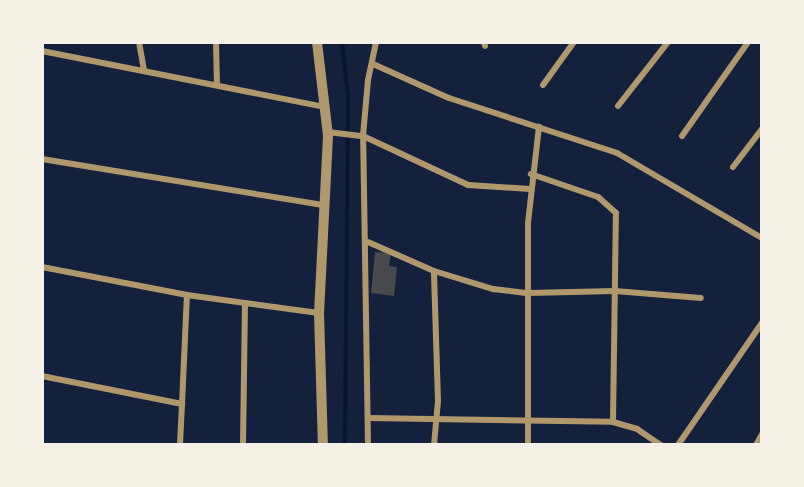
<!DOCTYPE html>
<html>
<head>
<meta charset="utf-8">
<style>
  body { margin:0 }
  #map { position:relative; width:804px; height:487px; overflow:hidden; background:#14213d; font-family:"Noto Serif",serif }
  div>[style] { position:absolute }
  [style*='--x'] { left:calc(var(--x)*1px); top:calc(var(--y)*1px); width:calc(var(--w)*1px); rotate:calc(var(--a)*1deg) }
  .stream>* { height:4px; margin:-2px; padding:0 2px; transform-origin:2px; border-radius:2px; background:#0b132b }
  .building>* { inset:0; background:#48494c }
  .minor>* { height:6px; margin:-3px; padding:0 3px; transform-origin:3px; border-radius:3px; background:#b1986c }
  .tertiary>* { height:10px; margin:-5px; padding:0 5px; transform-origin:5px; border-radius:5px; background:#b1986c }
  span { translate:-50% -50%; white-space:nowrap; text-align:center; line-height:1.15; -webkit-text-stroke:6px #f6f1e7; paint-order:stroke }
  .frame { position:absolute; inset:0; border:44px solid #f6f1e7; pointer-events:none }
</style>
</head>
<body>
<div id="map">
  <div class="stream">
    <div style="--x:342;--y:42;--w:54;--a:83.7"></div>
    <div style="--x:348;--y:96;--w:349;--a:90.5"></div>
  </div>
  <div class="building">
    <div style="clip-path:polygon(375px 252px,391px 253px,389px 266px,397px 267px,394px 296px,371px 293px)"></div>
  </div>
  <div class="minor">
    <div style="--x:139;--y:42;--w:29;--a:80"></div>
    <div style="--x:216;--y:42;--w:43;--a:88.7"></div>
    <div style="--x:484;--y:42;--w:4;--a:76"></div>
    <div style="--x:42;--y:51;--w:289;--a:11.2"></div>
    <div style="--x:373;--y:64;--w:83;--a:24.1"></div>
    <div style="--x:449;--y:98;--w:177;--a:18.1"></div>
    <div style="--x:617;--y:153;--w:168;--a:30.4"></div>
    <div style="--x:543;--y:85;--w:53;--a:-54.2"></div>
    <div style="--x:618;--y:106;--w:81;--a:-52"></div>
    <div style="--x:328;--y:132;--w:35;--a:7"></div>
    <div style="--x:363;--y:136;--w:116;--a:25"></div>
    <div style="--x:468;--y:185;--w:62;--a:3.7"></div>
    <div style="--x:682;--y:136;--w:115;--a:-54.9"></div>
    <div style="--x:42;--y:159;--w:286;--a:9.3"></div>
    <div style="--x:733;--y:167;--w:48;--a:-52.7"></div>
    <div style="--x:368;--y:242;--w:72;--a:23.7"></div>
    <div style="--x:434;--y:271;--w:62;--a:17"></div>
    <div style="--x:493;--y:289;--w:35;--a:7"></div>
    <div style="--x:528;--y:293;--w:87;--a:-1.3"></div>
    <div style="--x:615;--y:291;--w:86;--a:4.7"></div>
    <div style="--x:42;--y:267;--w:148;--a:10.9"></div>
    <div style="--x:187;--y:295;--w:133;--a:7.8"></div>
    <div style="--x:42;--y:376;--w:143;--a:11.3"></div>
    <div style="--x:182;--y:404;--w:41;--a:92.8"></div>
    <div style="--x:182;--y:404;--w:109;--a:-87.4"></div>
    <div style="--x:368;--y:418;--w:245;--a:0.9"></div>
    <div style="--x:613;--y:422;--w:209;--a:-89.2"></div>
    <div style="--x:616;--y:213;--w:24;--a:-138"></div>
    <div style="--x:598;--y:197;--w:71;--a:-161.1"></div>
    <div style="--x:613;--y:422;--w:25;--a:16"></div>
    <div style="--x:637;--y:429;--w:29;--a:34"></div>
    <div style="--x:243;--y:445;--w:142;--a:-89.2"></div>
    <div style="--x:368;--y:445;--w:309;--a:-90.9"></div>
    <div style="--x:363;--y:136;--w:56;--a:-84.9"></div>
    <div style="--x:368;--y:80;--w:39;--a:-78"></div>
    <div style="--x:434;--y:445;--w:44;--a:-84.8"></div>
    <div style="--x:438;--y:401;--w:130;--a:-91.8"></div>
    <div style="--x:528;--y:445;--w:222;--a:-90"></div>
    <div style="--x:528;--y:223;--w:97;--a:-83.5"></div>
    <div style="--x:678;--y:445;--w:148;--a:-55.5"></div>
    <div style="--x:756;--y:445;--w:13;--a:-61"></div>
  </div>
  <div class="tertiary">
    <div style="--x:317;--y:42;--w:95;--a:83.3"></div>
    <div style="--x:328;--y:136;--w:177;--a:92.9"></div>
    <div style="--x:319;--y:313;--w:132;--a:88.3"></div>
  </div>
  <div class="frame"></div>
</div>
</body>
</html>
